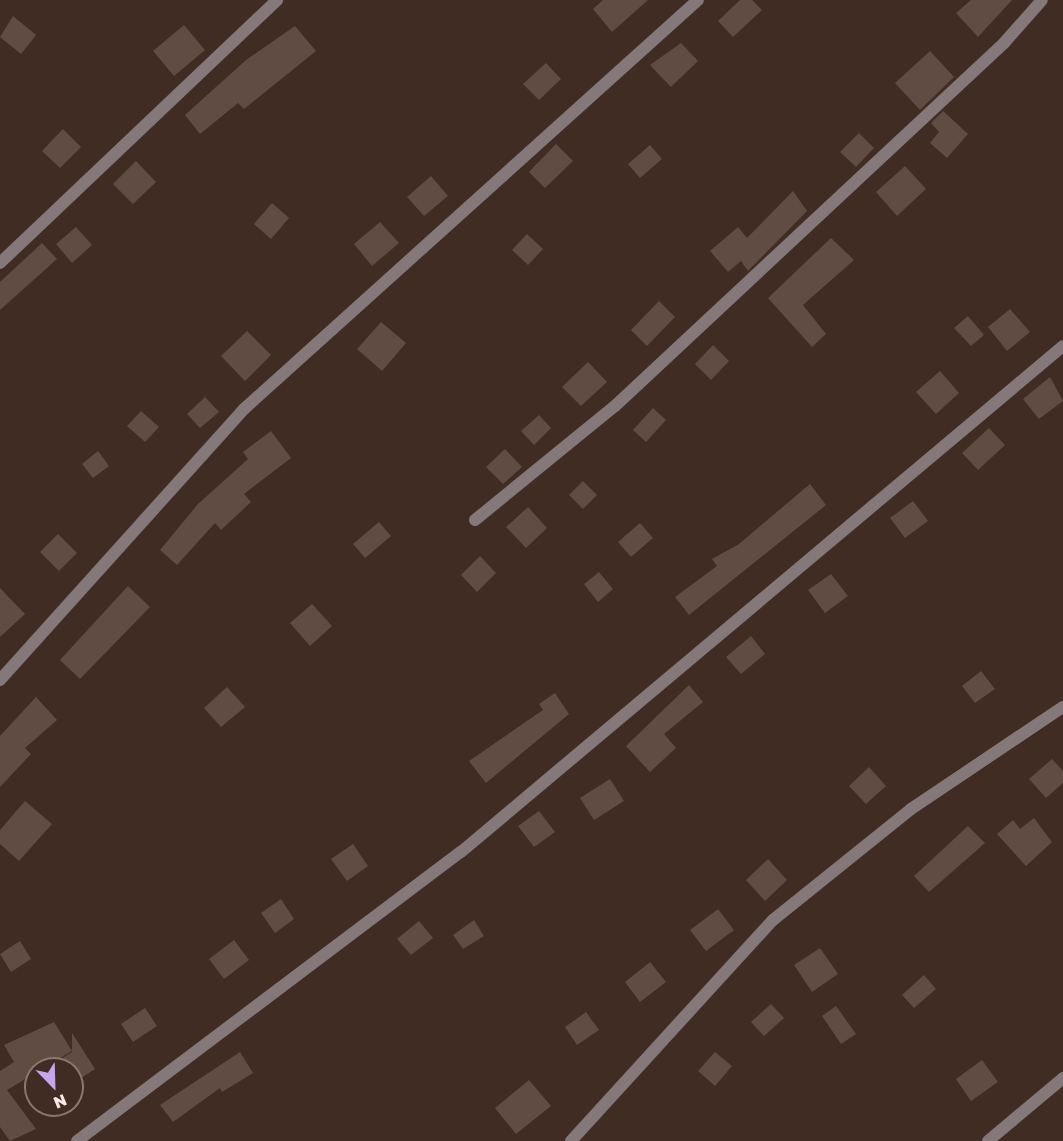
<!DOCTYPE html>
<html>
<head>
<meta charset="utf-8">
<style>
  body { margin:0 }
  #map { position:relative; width:1063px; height:1141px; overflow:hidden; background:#402c23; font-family:"Golos Text",sans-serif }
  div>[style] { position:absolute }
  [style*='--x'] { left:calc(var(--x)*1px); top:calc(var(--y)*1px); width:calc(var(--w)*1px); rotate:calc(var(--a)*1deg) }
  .building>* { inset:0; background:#614c43 }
  .street>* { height:12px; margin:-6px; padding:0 6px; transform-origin:6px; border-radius:6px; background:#84787a }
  span { translate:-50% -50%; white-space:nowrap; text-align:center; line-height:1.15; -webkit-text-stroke:5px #402c23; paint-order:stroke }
  .north { position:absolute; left:24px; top:1057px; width:60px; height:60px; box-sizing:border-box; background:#402c23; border:2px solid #8a7871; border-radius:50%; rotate:157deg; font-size:16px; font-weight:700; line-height:24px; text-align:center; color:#f8ebe5 }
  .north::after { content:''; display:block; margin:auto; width:21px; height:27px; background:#c9a5ee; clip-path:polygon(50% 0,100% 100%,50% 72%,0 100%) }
</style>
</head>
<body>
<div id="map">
  <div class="building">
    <div style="clip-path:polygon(603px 0,648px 0,612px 32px,593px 9px)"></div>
    <div style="clip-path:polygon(740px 0,752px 0,762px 10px,733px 37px,718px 21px)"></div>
    <div style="clip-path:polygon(971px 0,1012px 0,978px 37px,956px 13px)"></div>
    <div style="clip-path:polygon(13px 16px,36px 35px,21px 54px,0 37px)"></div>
    <div style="clip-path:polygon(184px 25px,205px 50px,174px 76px,153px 51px)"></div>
    <div style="clip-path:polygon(295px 26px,316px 51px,244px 109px,238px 103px,200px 134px,185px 115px,246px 60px)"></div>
    <div style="clip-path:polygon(681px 43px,698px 61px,671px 87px,650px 65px)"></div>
    <div style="clip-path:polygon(930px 51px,954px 77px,920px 110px,895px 83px)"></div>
    <div style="clip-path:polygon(546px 63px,561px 79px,539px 100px,523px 84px)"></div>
    <div style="clip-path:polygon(943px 111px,968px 134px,947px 158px,930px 143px,939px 132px,931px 123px)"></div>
    <div style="clip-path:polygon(63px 129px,81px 147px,60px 168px,42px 151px)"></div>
    <div style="clip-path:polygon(859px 133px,874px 148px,856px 167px,840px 152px)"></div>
    <div style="clip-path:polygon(556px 144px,573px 161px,545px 188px,529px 172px)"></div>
    <div style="clip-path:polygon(650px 145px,662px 159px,640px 178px,628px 164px)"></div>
    <div style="clip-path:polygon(136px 161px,156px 182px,133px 204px,113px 184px)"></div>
    <div style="clip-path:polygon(905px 166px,926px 189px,897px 216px,876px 192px)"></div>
    <div style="clip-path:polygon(431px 176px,448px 196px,424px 216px,407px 197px)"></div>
    <div style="clip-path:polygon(793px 191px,807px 211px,748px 271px,741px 261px,728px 272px,710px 251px,738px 227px,747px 238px)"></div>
    <div style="clip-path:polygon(272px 203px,289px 218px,271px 239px,254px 224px)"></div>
    <div style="clip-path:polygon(380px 222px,399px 243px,372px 266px,354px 244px)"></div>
    <div style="clip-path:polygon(76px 227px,92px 245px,72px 263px,56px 244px)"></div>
    <div style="clip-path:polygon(527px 234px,543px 249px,528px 265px,512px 250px)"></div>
    <div style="clip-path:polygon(831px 238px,854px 260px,803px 305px,826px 334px,812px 347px,768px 298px)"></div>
    <div style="clip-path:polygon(42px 243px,57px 259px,0 310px,0 282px)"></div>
    <div style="clip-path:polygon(659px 301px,675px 317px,647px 346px,631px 330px)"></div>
    <div style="clip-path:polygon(1010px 309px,1030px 332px,1007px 351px,988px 327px)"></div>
    <div style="clip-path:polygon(968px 316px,984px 335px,971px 346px,954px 328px)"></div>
    <div style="clip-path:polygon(381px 322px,406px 343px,382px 371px,357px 349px)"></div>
    <div style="clip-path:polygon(247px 331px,271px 355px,245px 381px,221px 356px)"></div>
    <div style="clip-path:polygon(713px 345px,729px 361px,711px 380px,695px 364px)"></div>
    <div style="clip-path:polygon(588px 362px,607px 382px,581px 406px,562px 387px)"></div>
    <div style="clip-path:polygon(940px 371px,959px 393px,936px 414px,916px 392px)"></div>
    <div style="clip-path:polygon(1050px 377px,1063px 401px,1039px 419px,1023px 399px)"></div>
    <div style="clip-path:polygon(205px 397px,219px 412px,200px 428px,187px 414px)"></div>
    <div style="clip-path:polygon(653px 408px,666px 420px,646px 442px,633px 430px)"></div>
    <div style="clip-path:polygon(141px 411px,159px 427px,145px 442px,127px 426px)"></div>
    <div style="clip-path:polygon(539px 415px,551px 428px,534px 445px,521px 431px)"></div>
    <div style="clip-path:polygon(989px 428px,1005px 445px,978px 470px,962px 453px)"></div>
    <div style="clip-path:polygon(271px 431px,291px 458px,244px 494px,251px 502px,221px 530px,215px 523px,177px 565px,160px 550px,198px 504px,248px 459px,243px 452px)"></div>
    <div style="clip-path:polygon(505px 449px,522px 467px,503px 484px,486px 467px)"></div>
    <div style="clip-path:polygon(98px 451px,109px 466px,93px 478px,82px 464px)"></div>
    <div style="clip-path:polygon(583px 481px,597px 495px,583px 509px,569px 495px)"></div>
    <div style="clip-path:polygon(810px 484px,826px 505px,689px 615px,675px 597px,717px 566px,712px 559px,739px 544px)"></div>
    <div style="clip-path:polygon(913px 501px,928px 521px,905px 538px,890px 518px)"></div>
    <div style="clip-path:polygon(528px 507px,547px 528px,526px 548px,506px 527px)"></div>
    <div style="clip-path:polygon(379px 522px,391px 536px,365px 558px,353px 544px)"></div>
    <div style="clip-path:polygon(640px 523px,653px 538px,631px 557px,618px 542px)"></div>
    <div style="clip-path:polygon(58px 534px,77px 553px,59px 571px,40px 552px)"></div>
    <div style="clip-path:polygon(480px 556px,496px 573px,477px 592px,461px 575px)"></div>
    <div style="clip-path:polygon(599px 572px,613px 589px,598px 602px,584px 584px)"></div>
    <div style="clip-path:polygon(831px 574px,848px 596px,825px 613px,808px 590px)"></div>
    <div style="clip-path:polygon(128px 586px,150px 607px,80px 679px,60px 660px)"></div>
    <div style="clip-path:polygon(0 588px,25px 614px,0 637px)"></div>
    <div style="clip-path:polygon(312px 604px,332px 626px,310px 646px,290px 623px)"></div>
    <div style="clip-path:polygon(751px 636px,765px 654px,741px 674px,726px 657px)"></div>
    <div style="clip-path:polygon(981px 671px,995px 689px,975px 703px,962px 686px)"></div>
    <div style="clip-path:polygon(689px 685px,703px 702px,664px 734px,676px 748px,650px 772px,626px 746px)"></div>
    <div style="clip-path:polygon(227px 687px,245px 707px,221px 727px,204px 708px)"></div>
    <div style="clip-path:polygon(555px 693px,569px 714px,486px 783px,469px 761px,543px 710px,539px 704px)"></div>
    <div style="clip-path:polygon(36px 697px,57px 720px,25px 748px,31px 754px,0 787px,0 736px)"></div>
    <div style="clip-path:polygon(1052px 759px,1063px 771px,1063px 783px,1046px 798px,1029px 779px)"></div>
    <div style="clip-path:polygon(869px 767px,886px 786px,866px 804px,849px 786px)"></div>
    <div style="clip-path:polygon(610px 779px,624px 801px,594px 820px,580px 798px)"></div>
    <div style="clip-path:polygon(25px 801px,52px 824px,19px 861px,0 844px,0 830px)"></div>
    <div style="clip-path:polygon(539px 811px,555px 832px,534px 847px,518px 826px)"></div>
    <div style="clip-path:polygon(1034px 818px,1052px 842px,1026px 866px,997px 834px,1013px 820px,1020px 829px)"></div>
    <div style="clip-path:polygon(968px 826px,985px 843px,929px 892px,914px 876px)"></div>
    <div style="clip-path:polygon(353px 844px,368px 866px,347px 881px,331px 859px)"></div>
    <div style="clip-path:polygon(768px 859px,787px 880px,765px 901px,746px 880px)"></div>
    <div style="clip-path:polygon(281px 899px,294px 919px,275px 933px,261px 913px)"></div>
    <div style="clip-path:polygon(718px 909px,734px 930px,706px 951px,690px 930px)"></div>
    <div style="clip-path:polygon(474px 920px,484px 936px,463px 949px,453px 935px)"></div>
    <div style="clip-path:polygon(419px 921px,433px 938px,411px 955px,397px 939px)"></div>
    <div style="clip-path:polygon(234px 940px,249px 960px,224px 979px,209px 959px)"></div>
    <div style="clip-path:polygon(20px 941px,31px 959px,11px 972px,0 954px)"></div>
    <div style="clip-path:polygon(820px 948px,838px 974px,812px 992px,794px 965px)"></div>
    <div style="clip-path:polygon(650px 962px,666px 982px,640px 1002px,625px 982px)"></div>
    <div style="clip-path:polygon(924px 975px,936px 989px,914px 1008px,902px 995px)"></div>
    <div style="clip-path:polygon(771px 1004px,784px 1018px,764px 1036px,751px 1022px)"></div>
    <div style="clip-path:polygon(836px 1006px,856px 1034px,841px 1044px,822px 1016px)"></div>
    <div style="clip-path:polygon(145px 1008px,157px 1026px,133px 1042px,121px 1024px)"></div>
    <div style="clip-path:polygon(586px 1012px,599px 1030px,577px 1045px,565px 1027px)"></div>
    <div style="clip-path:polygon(54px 1022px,72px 1051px,7px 1090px,36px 1129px,10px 1141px,0 1127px,0 1071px,14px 1062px,4px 1045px)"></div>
    <div style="clip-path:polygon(72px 1033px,95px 1069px,72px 1084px,72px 1069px,45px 1069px,72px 1052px)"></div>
    <div style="clip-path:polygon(240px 1052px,253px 1073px,222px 1092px,220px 1088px,173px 1122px,160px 1105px)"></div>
    <div style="clip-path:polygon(715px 1052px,732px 1066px,715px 1086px,698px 1071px)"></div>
    <div style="clip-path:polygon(982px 1060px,998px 1082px,971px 1101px,956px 1079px)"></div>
    <div style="clip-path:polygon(529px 1080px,551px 1106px,516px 1134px,495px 1108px)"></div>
  </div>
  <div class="street">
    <div style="--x:0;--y:263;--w:382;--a:-43.5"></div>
    <div style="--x:475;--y:520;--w:181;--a:-39.2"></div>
    <div style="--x:615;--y:406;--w:532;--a:-43.02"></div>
    <div style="--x:1004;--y:43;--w:57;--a:-48.5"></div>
    <div style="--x:0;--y:680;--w:365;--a:-48"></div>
    <div style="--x:244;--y:409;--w:611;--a:-42.02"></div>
    <div style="--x:77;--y:1141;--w:481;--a:-37"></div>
    <div style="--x:461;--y:852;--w:786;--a:-40.05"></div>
    <div style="--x:571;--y:1141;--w:299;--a:-47.6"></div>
    <div style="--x:773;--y:920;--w:177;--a:-38.8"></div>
    <div style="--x:911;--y:809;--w:183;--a:-33.9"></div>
    <div style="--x:988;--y:1141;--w:98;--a:-40"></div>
  </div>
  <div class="north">N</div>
</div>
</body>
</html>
